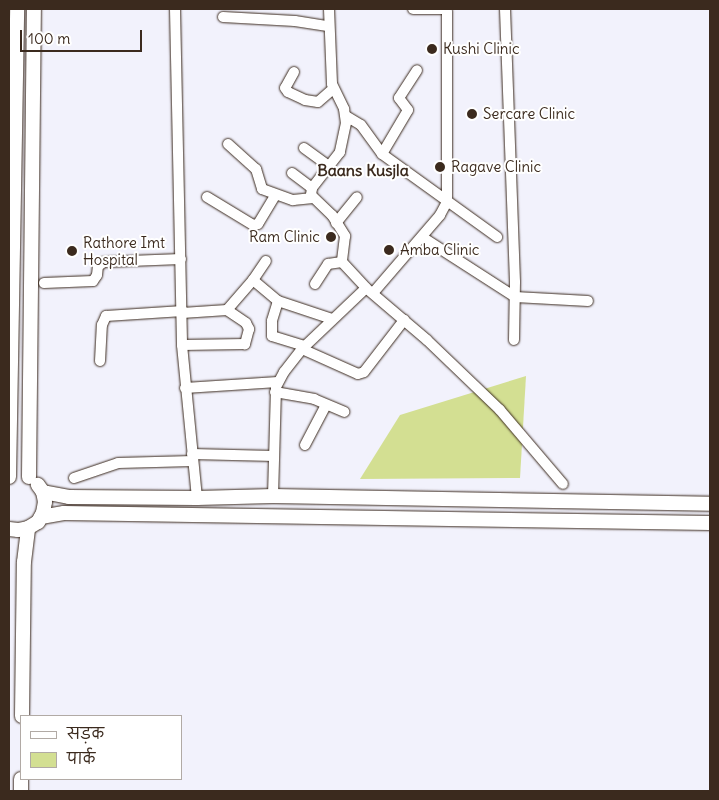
<!DOCTYPE html>
<html>
<head>
<meta charset="utf-8">
<style>
  body { margin:0 }
  #map { position:relative; width:719px; height:800px; overflow:hidden; background:#f2f2fc; font-family:Delius,"Playpen Sans Deva",sans-serif }
  div>[style] { position:absolute }
  [style*='--x'] { left:calc(var(--x)*1px); top:calc(var(--y)*1px); width:calc(var(--w)*1px); rotate:calc(var(--a)*1deg) }
  .green>* { inset:0; background:#d3df92 }
  .roads { filter:drop-shadow(0 0 1px #3b2a1e) drop-shadow(0 0 1px #3b2a1e) }
  .street>* { height:10px; margin:-5px; padding:0 5px; transform-origin:5px; border-radius:5px; background:#fff }
  .secondary>* { height:14px; margin:-7px; padding:0 7px; transform-origin:7px; border-radius:7px; background:#fff }
  .dots>* { width:14px; height:14px; translate:-50% -50%; box-sizing:border-box; border:2px solid #fff; border-radius:50% }
  span { translate:-50% -50%; white-space:nowrap; text-align:center; line-height:1.15; -webkit-text-stroke:4px #fff; paint-order:stroke }
  .poi-label { font-size:15px; color:#3b2a1e }
  .left { translate:0 -50%; text-align:left }
  .right { translate:-100% -50%; text-align:right }
  .neighbourhood-label { font-size:16px; color:#3b2a1e; font-weight:700 }
  .frame { position:absolute; inset:0; border:10px solid #3b2a1e; pointer-events:none }
  .legend { position:absolute; left:20px; top:715px; width:162px; height:65px; box-sizing:border-box; background:#fff; border:1px solid #b1aaa5; margin:0; padding:6px 9px; list-style:none; font-size:15px; color:#3b2a1e }
  .legend li { display:flex; align-items:center; gap:10px; height:25px }
  .legend b { width:25px; border:1px solid #b1aaa5 }
  .scale { position:absolute; left:20px; top:30px; width:122px; height:22px; box-sizing:border-box; border:2px solid #3b2a1e; border-top:0; padding-left:6px; font-size:15px; line-height:18px; white-space:nowrap; color:#3b2a1e; -webkit-text-stroke:4px #fff; paint-order:stroke }
</style>
</head>
<body>
<div id="map">
  <div class="green">
    <div style="clip-path:polygon(526px 376px,520px 478px,360px 479px,400px 415px)"></div>
  </div>
  <div class="roads">
    <div class="street">
      <div style="--x:175;--y:9;--w:336;--a:88.8"></div>
      <div style="--x:182;--y:345;--w:154;--a:84.4"></div>
      <div style="--x:329;--y:9;--w:75;--a:87.7"></div>
      <div style="--x:332;--y:84;--w:28;--a:64"></div>
      <div style="--x:344;--y:109;--w:14;--a:82"></div>
      <div style="--x:346;--y:123;--w:30;--a:102"></div>
      <div style="--x:340;--y:152;--w:46;--a:127.9"></div>
      <div style="--x:312;--y:188;--w:7;--a:98"></div>
      <div style="--x:311;--y:195;--w:29;--a:44"></div>
      <div style="--x:332;--y:215;--w:25;--a:58"></div>
      <div style="--x:345;--y:236;--w:26;--a:97"></div>
      <div style="--x:342;--y:262;--w:35;--a:47"></div>
      <div style="--x:366;--y:288;--w:80;--a:40.4"></div>
      <div style="--x:427;--y:340;--w:101;--a:43.8"></div>
      <div style="--x:500;--y:410;--w:97;--a:49.6"></div>
      <div style="--x:505;--y:9;--w:273;--a:87.9"></div>
      <div style="--x:515;--y:282;--w:58;--a:91"></div>
      <div style="--x:223;--y:17;--w:72;--a:3.2"></div>
      <div style="--x:295;--y:21;--w:33;--a:9"></div>
      <div style="--x:294;--y:72;--w:18;--a:119"></div>
      <div style="--x:285;--y:88;--w:5;--a:53"></div>
      <div style="--x:288;--y:92;--w:19;--a:25"></div>
      <div style="--x:305;--y:100;--w:13;--a:9"></div>
      <div style="--x:318;--y:102;--w:20;--a:-41"></div>
      <div style="--x:346;--y:116;--w:17;--a:31"></div>
      <div style="--x:361;--y:125;--w:36;--a:54"></div>
      <div style="--x:382;--y:154;--w:142;--a:35.8"></div>
      <div style="--x:228;--y:144;--w:38;--a:42"></div>
      <div style="--x:256;--y:169;--w:21;--a:73"></div>
      <div style="--x:262;--y:189;--w:33;--a:20"></div>
      <div style="--x:293;--y:200;--w:20;--a:-6"></div>
      <div style="--x:304;--y:148;--w:31;--a:36"></div>
      <div style="--x:382;--y:154;--w:51;--a:-59.4"></div>
      <div style="--x:408;--y:110;--w:15;--a:-127"></div>
      <div style="--x:399;--y:98;--w:33;--a:-57"></div>
      <div style="--x:292;--y:173;--w:25;--a:37"></div>
      <div style="--x:207;--y:197;--w:54;--a:31.3"></div>
      <div style="--x:253;--y:225;--w:5;--a:-11"></div>
      <div style="--x:258;--y:224;--w:33;--a:-59"></div>
      <div style="--x:336;--y:223;--w:33;--a:-51"></div>
      <div style="--x:422;--y:237;--w:111;--a:32.8"></div>
      <div style="--x:515;--y:297;--w:73;--a:3.1"></div>
      <div style="--x:253;--y:280;--w:33;--a:40"></div>
      <div style="--x:278;--y:301;--w:57;--a:18.4"></div>
      <div style="--x:44;--y:283;--w:49;--a:-2.3"></div>
      <div style="--x:93;--y:281;--w:7;--a:-56"></div>
      <div style="--x:97;--y:275;--w:9;--a:-84"></div>
      <div style="--x:98;--y:266;--w:7;--a:-34"></div>
      <div style="--x:104;--y:262;--w:77;--a:-2.2"></div>
      <div style="--x:315;--y:284;--w:24;--a:-57"></div>
      <div style="--x:328;--y:264;--w:14;--a:-8"></div>
      <div style="--x:373;--y:293;--w:103;--a:-49.3"></div>
      <div style="--x:440;--y:215;--w:15;--a:-62"></div>
      <div style="--x:447;--y:202;--w:190;--a:-90"></div>
      <div style="--x:447;--y:12;--w:4;--a:-135"></div>
      <div style="--x:444;--y:9;--w:31;--a:180"></div>
      <div style="--x:278;--y:301;--w:21;--a:107"></div>
      <div style="--x:272;--y:321;--w:15;--a:90"></div>
      <div style="--x:272;--y:336;--w:34;--a:17"></div>
      <div style="--x:227;--y:310;--w:40;--a:-49"></div>
      <div style="--x:253;--y:280;--w:23;--a:-56"></div>
      <div style="--x:182;--y:313;--w:45;--a:-3.8"></div>
      <div style="--x:227;--y:310;--w:23;--a:34"></div>
      <div style="--x:246;--y:323;--w:7;--a:63"></div>
      <div style="--x:249;--y:329;--w:16;--a:105"></div>
      <div style="--x:245;--y:344;--w:63;--a:179.1"></div>
      <div style="--x:302;--y:349;--w:61;--a:24.1"></div>
      <div style="--x:358;--y:374;--w:6;--a:-18"></div>
      <div style="--x:364;--y:372;--w:66;--a:-52.4"></div>
      <div style="--x:100;--y:361;--w:36;--a:-87"></div>
      <div style="--x:102;--y:325;--w:10;--a:-66"></div>
      <div style="--x:106;--y:316;--w:77;--a:-3.7"></div>
      <div style="--x:185;--y:388;--w:93;--a:-3.7"></div>
      <div style="--x:275;--y:392;--w:40;--a:10"></div>
      <div style="--x:314;--y:399;--w:33;--a:23"></div>
      <div style="--x:305;--y:445;--w:45;--a:-62.3"></div>
      <div style="--x:192;--y:454;--w:82;--a:1.4"></div>
      <div style="--x:74;--y:478;--w:46;--a:-18.8"></div>
      <div style="--x:118;--y:463;--w:75;--a:-1.5"></div>
      <div style="--x:273;--y:496;--w:109;--a:-88.4"></div>
      <div style="--x:276;--y:387;--w:17;--a:-62"></div>
      <div style="--x:284;--y:372;--w:29;--a:-52"></div>
      <div style="--x:302;--y:349;--w:88;--a:-43.6"></div>
    </div>
    <div class="secondary">
      <div style="--x:9;--y:477;--w:468;--a:-89"></div>
      <div style="--x:29;--y:477;--w:468;--a:-89.4"></div>
      <div style="--x:43;--y:492;--w:26;--a:11"></div>
      <div style="--x:69;--y:497;--w:128;--a:0.4"></div>
      <div style="--x:197;--y:498;--w:76;--a:-1.5"></div>
      <div style="--x:273;--y:496;--w:437;--a:1"></div>
      <div style="--x:41;--y:517;--w:23;--a:-10"></div>
      <div style="--x:64;--y:513;--w:646;--a:0.89"></div>
      <div style="--x:9;--y:529;--w:9;--a:6"></div>
      <div style="--x:18;--y:530;--w:10;--a:-11"></div>
      <div style="--x:28;--y:528;--w:12;--a:-31"></div>
      <div style="--x:38;--y:522;--w:10;--a:-61"></div>
      <div style="--x:43;--y:513;--w:11;--a:-80"></div>
      <div style="--x:45;--y:502;--w:10;--a:-101"></div>
      <div style="--x:43;--y:492;--w:9;--a:-126"></div>
      <div style="--x:22;--y:716;--w:154;--a:-89.3"></div>
      <div style="--x:24;--y:562;--w:34;--a:-83"></div>
      <div style="--x:21;--y:791;--w:12;--a:-90"></div>
    </div>
  </div>
  <div class="dots">
    <div style="left:432px;top:49px;background:#3b2a1e"></div>
    <div style="left:472px;top:114px;background:#3b2a1e"></div>
    <div style="left:440px;top:167px;background:#3b2a1e"></div>
    <div style="left:331px;top:237px;background:#3b2a1e"></div>
    <div style="left:389px;top:250px;background:#3b2a1e"></div>
    <div style="left:72px;top:251px;background:#3b2a1e"></div>
  </div>
  <div class="poi-label">
    <span class="left" style="left:443px;top:49px">Kushi Clinic</span>
    <span class="left" style="left:483px;top:114px">Sercare Clinic</span>
    <span class="left" style="left:451px;top:167px">Ragave Clinic</span>
    <span class="right" style="left:320px;top:237px">Ram Clinic</span>
    <span class="left" style="left:83px;top:251px">Rathore Imt<br>Hospital</span>
    <span class="left" style="left:400px;top:250px">Amba Clinic</span>
  </div>
  <div class="neighbourhood-label">
    <span style="left:363px;top:170px">Baans Kusjla</span>
  </div>
  <div class="frame"></div>
  <ul class="legend">
  <li><b style="height:6px;background:#fff"></b>सड़क</li>
  <li><b style="height:14px;background:#d3df92"></b>पार्क</li>
  </ul>
  <div class="scale">100 m</div>
</div>
</body>
</html>
